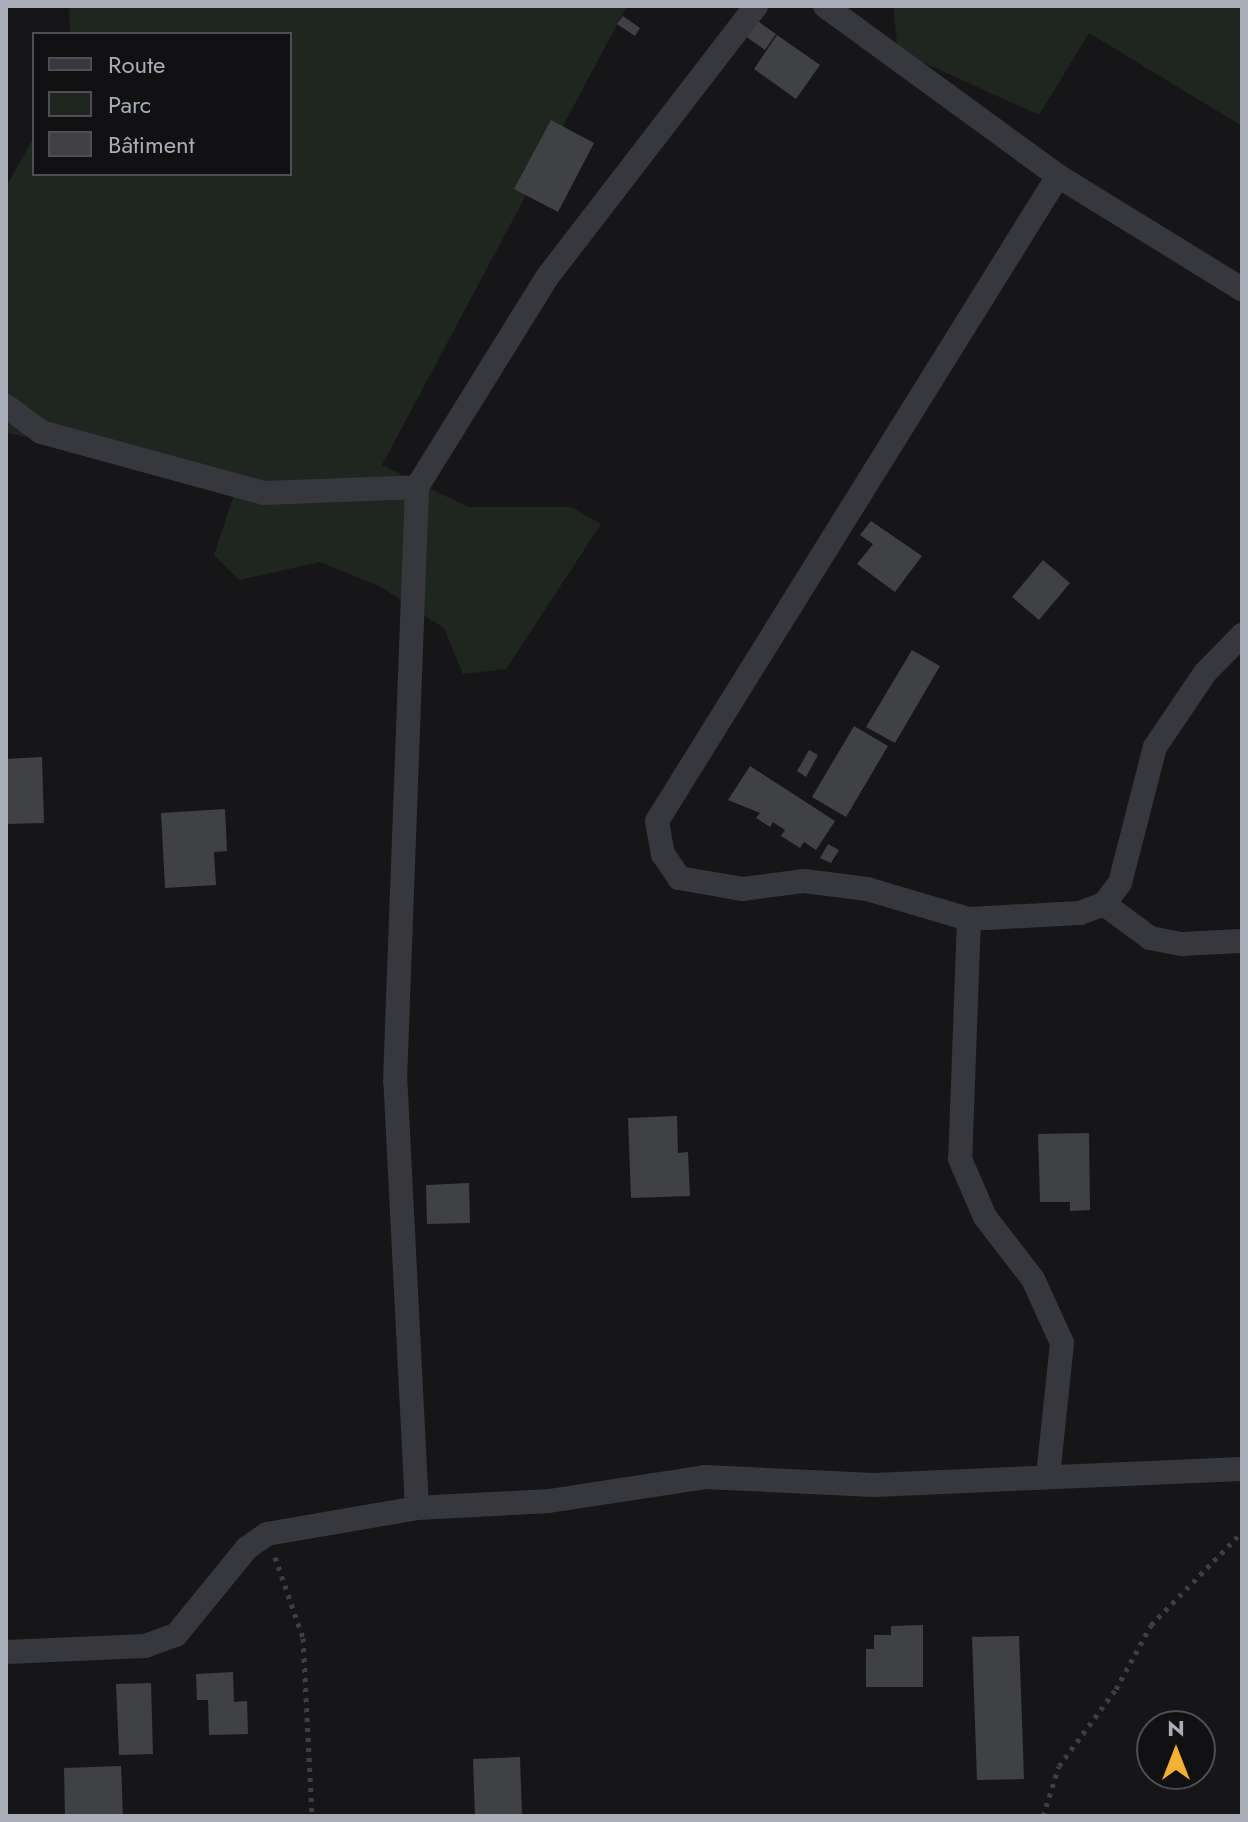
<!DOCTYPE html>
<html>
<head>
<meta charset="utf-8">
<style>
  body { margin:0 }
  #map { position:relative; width:1248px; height:1822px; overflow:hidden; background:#161618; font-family:Jost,sans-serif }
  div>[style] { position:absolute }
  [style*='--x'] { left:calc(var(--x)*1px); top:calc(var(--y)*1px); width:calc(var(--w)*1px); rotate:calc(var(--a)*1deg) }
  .green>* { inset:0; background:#1e261f }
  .building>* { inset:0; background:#404145 }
  .path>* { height:5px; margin-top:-2.5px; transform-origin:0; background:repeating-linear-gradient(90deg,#3d3f44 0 4px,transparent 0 10px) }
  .street>* { height:24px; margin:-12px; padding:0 12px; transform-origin:12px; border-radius:12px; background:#37383d }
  span { translate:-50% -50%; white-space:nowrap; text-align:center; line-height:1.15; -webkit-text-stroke:8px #111113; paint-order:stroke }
  .frame { position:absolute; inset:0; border:8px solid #a8adb8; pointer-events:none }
  .legend { position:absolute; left:32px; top:32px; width:260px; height:144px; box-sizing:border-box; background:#111113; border:2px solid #4d4f55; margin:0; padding:10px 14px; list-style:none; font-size:24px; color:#a8adb8 }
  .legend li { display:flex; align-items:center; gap:16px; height:40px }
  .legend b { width:40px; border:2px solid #4d4f55 }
  .north { position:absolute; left:1136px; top:1710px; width:80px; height:80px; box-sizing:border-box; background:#111113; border:2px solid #4d4f55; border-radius:50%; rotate:0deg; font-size:22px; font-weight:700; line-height:32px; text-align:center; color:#a8adb8 }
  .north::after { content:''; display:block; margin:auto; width:28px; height:36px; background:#f2b134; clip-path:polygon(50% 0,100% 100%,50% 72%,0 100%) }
</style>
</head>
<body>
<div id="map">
  <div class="green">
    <div style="clip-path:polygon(69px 6px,627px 6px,382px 465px,468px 507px,571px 507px,601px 524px,506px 669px,463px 674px,444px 628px,381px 587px,320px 562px,239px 580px,214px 555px,240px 477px,6px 433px,6px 187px,34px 137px,34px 174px,290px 174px,290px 34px,70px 34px)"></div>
    <div style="clip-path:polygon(893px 6px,1242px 6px,1242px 126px,1089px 33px,1039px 115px,898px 51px)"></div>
  </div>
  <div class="building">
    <div style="clip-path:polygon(623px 16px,640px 28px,635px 36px,617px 24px)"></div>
    <div style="clip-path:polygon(756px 20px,776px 34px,765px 50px,745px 36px)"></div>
    <div style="clip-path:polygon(777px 35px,820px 65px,796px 99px,754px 69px)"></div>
    <div style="clip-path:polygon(551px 120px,594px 143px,558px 212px,514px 189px)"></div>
    <div style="clip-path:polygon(871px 521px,922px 556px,895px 592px,857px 564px,873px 544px,860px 535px)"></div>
    <div style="clip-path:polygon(1043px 560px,1070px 583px,1039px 620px,1012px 597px)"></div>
    <div style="clip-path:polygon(912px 650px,940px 666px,895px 743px,866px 727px)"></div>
    <div style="clip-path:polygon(854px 726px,888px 746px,846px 817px,812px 797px)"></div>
    <div style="clip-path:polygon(809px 750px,818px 755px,806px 777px,797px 771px)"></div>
    <div style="clip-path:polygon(42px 757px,44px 823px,6px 824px,6px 759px)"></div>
    <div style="clip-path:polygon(750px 766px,835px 821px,816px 850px,804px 842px,800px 848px,781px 836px,785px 830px,773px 822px,770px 827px,756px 818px,760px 813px,728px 800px)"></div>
    <div style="clip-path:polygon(225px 809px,227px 851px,214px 852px,216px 885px,165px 888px,161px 813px)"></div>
    <div style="clip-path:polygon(828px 844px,839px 850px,831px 863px,820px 858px)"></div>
    <div style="clip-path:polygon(677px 1116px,678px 1153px,688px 1152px,690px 1196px,631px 1198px,628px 1118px)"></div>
    <div style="clip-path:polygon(1089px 1133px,1090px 1210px,1070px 1211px,1070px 1202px,1040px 1202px,1038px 1134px)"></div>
    <div style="clip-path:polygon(469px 1183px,470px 1223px,427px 1224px,426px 1185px)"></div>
    <div style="clip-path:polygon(923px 1625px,923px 1687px,866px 1687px,866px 1649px,874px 1649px,874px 1635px,891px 1635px,891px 1626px)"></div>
    <div style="clip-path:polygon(1019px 1636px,1024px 1779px,977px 1780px,972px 1637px)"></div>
    <div style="clip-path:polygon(233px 1672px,234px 1702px,247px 1701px,248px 1734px,209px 1735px,208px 1700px,197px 1700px,196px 1674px)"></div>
    <div style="clip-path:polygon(151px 1683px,153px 1754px,119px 1755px,116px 1684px)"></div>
    <div style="clip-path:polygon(520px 1757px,522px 1816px,475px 1816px,473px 1759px)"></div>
    <div style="clip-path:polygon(121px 1766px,123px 1816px,65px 1816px,64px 1768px)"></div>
  </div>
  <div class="path">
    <div style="--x:275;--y:1557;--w:86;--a:70.9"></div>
    <div style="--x:303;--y:1638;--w:178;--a:87.1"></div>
    <div style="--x:1043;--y:1816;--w:52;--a:-72.3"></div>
    <div style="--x:1059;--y:1766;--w:96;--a:-53.5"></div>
    <div style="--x:1116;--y:1689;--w:73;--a:-61.3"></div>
    <div style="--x:1151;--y:1625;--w:130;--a:-45.6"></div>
  </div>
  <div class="street">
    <div style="--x:825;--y:6;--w:288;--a:36.1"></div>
    <div style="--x:1058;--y:176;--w:216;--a:31.6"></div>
    <div style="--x:1058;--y:176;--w:759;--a:121.87"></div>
    <div style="--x:657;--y:821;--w:34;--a:80"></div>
    <div style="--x:663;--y:854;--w:29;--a:56"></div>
    <div style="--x:679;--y:878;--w:65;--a:9.8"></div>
    <div style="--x:743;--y:889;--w:62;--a:-7.5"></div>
    <div style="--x:804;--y:881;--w:64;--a:7.2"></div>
    <div style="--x:867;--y:889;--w:106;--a:16.4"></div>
    <div style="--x:969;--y:919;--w:111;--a:-3.1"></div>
    <div style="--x:1080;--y:913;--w:26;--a:-21"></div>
    <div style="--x:1104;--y:904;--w:26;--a:-53"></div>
    <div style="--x:1120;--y:883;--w:140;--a:-75.6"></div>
    <div style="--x:1155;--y:747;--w:89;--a:-56"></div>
    <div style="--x:1205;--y:673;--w:53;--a:-45.8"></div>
    <div style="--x:6;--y:406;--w:44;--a:36.6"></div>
    <div style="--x:41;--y:432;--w:231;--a:15.3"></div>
    <div style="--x:264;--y:493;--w:153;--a:-2.2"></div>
    <div style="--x:1104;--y:904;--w:57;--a:36.5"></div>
    <div style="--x:1150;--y:938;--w:33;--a:11"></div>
    <div style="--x:1182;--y:944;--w:60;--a:-2.9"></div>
    <div style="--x:969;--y:919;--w:240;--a:92.1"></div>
    <div style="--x:960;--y:1159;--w:63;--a:66.7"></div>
    <div style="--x:985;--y:1217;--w:78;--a:52.3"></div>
    <div style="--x:1033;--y:1279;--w:70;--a:65.6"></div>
    <div style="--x:1062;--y:1343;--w:134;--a:96"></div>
    <div style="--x:417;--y:1508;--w:428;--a:-92.9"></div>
    <div style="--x:395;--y:1081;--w:594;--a:-87.88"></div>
    <div style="--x:417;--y:487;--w:248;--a:-58.2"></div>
    <div style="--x:548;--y:276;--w:341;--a:-52.4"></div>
    <div style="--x:6;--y:1652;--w:139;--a:-2.5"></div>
    <div style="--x:145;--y:1646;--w:33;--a:-20"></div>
    <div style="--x:176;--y:1635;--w:112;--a:-50.8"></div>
    <div style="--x:247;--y:1548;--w:24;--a:-35"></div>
    <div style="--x:267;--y:1534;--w:152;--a:-9.8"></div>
    <div style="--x:417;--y:1508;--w:132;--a:-3"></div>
    <div style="--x:549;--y:1501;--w:158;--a:-8.7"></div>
    <div style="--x:705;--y:1477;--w:169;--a:2.7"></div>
    <div style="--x:874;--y:1485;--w:368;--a:-2.5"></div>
  </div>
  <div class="frame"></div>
  <ul class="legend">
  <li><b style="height:10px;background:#37383d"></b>Route</li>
  <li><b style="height:22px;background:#1e261f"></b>Parc</li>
  <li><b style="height:22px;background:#404145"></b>Bâtiment</li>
  </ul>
  <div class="north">N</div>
</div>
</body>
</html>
